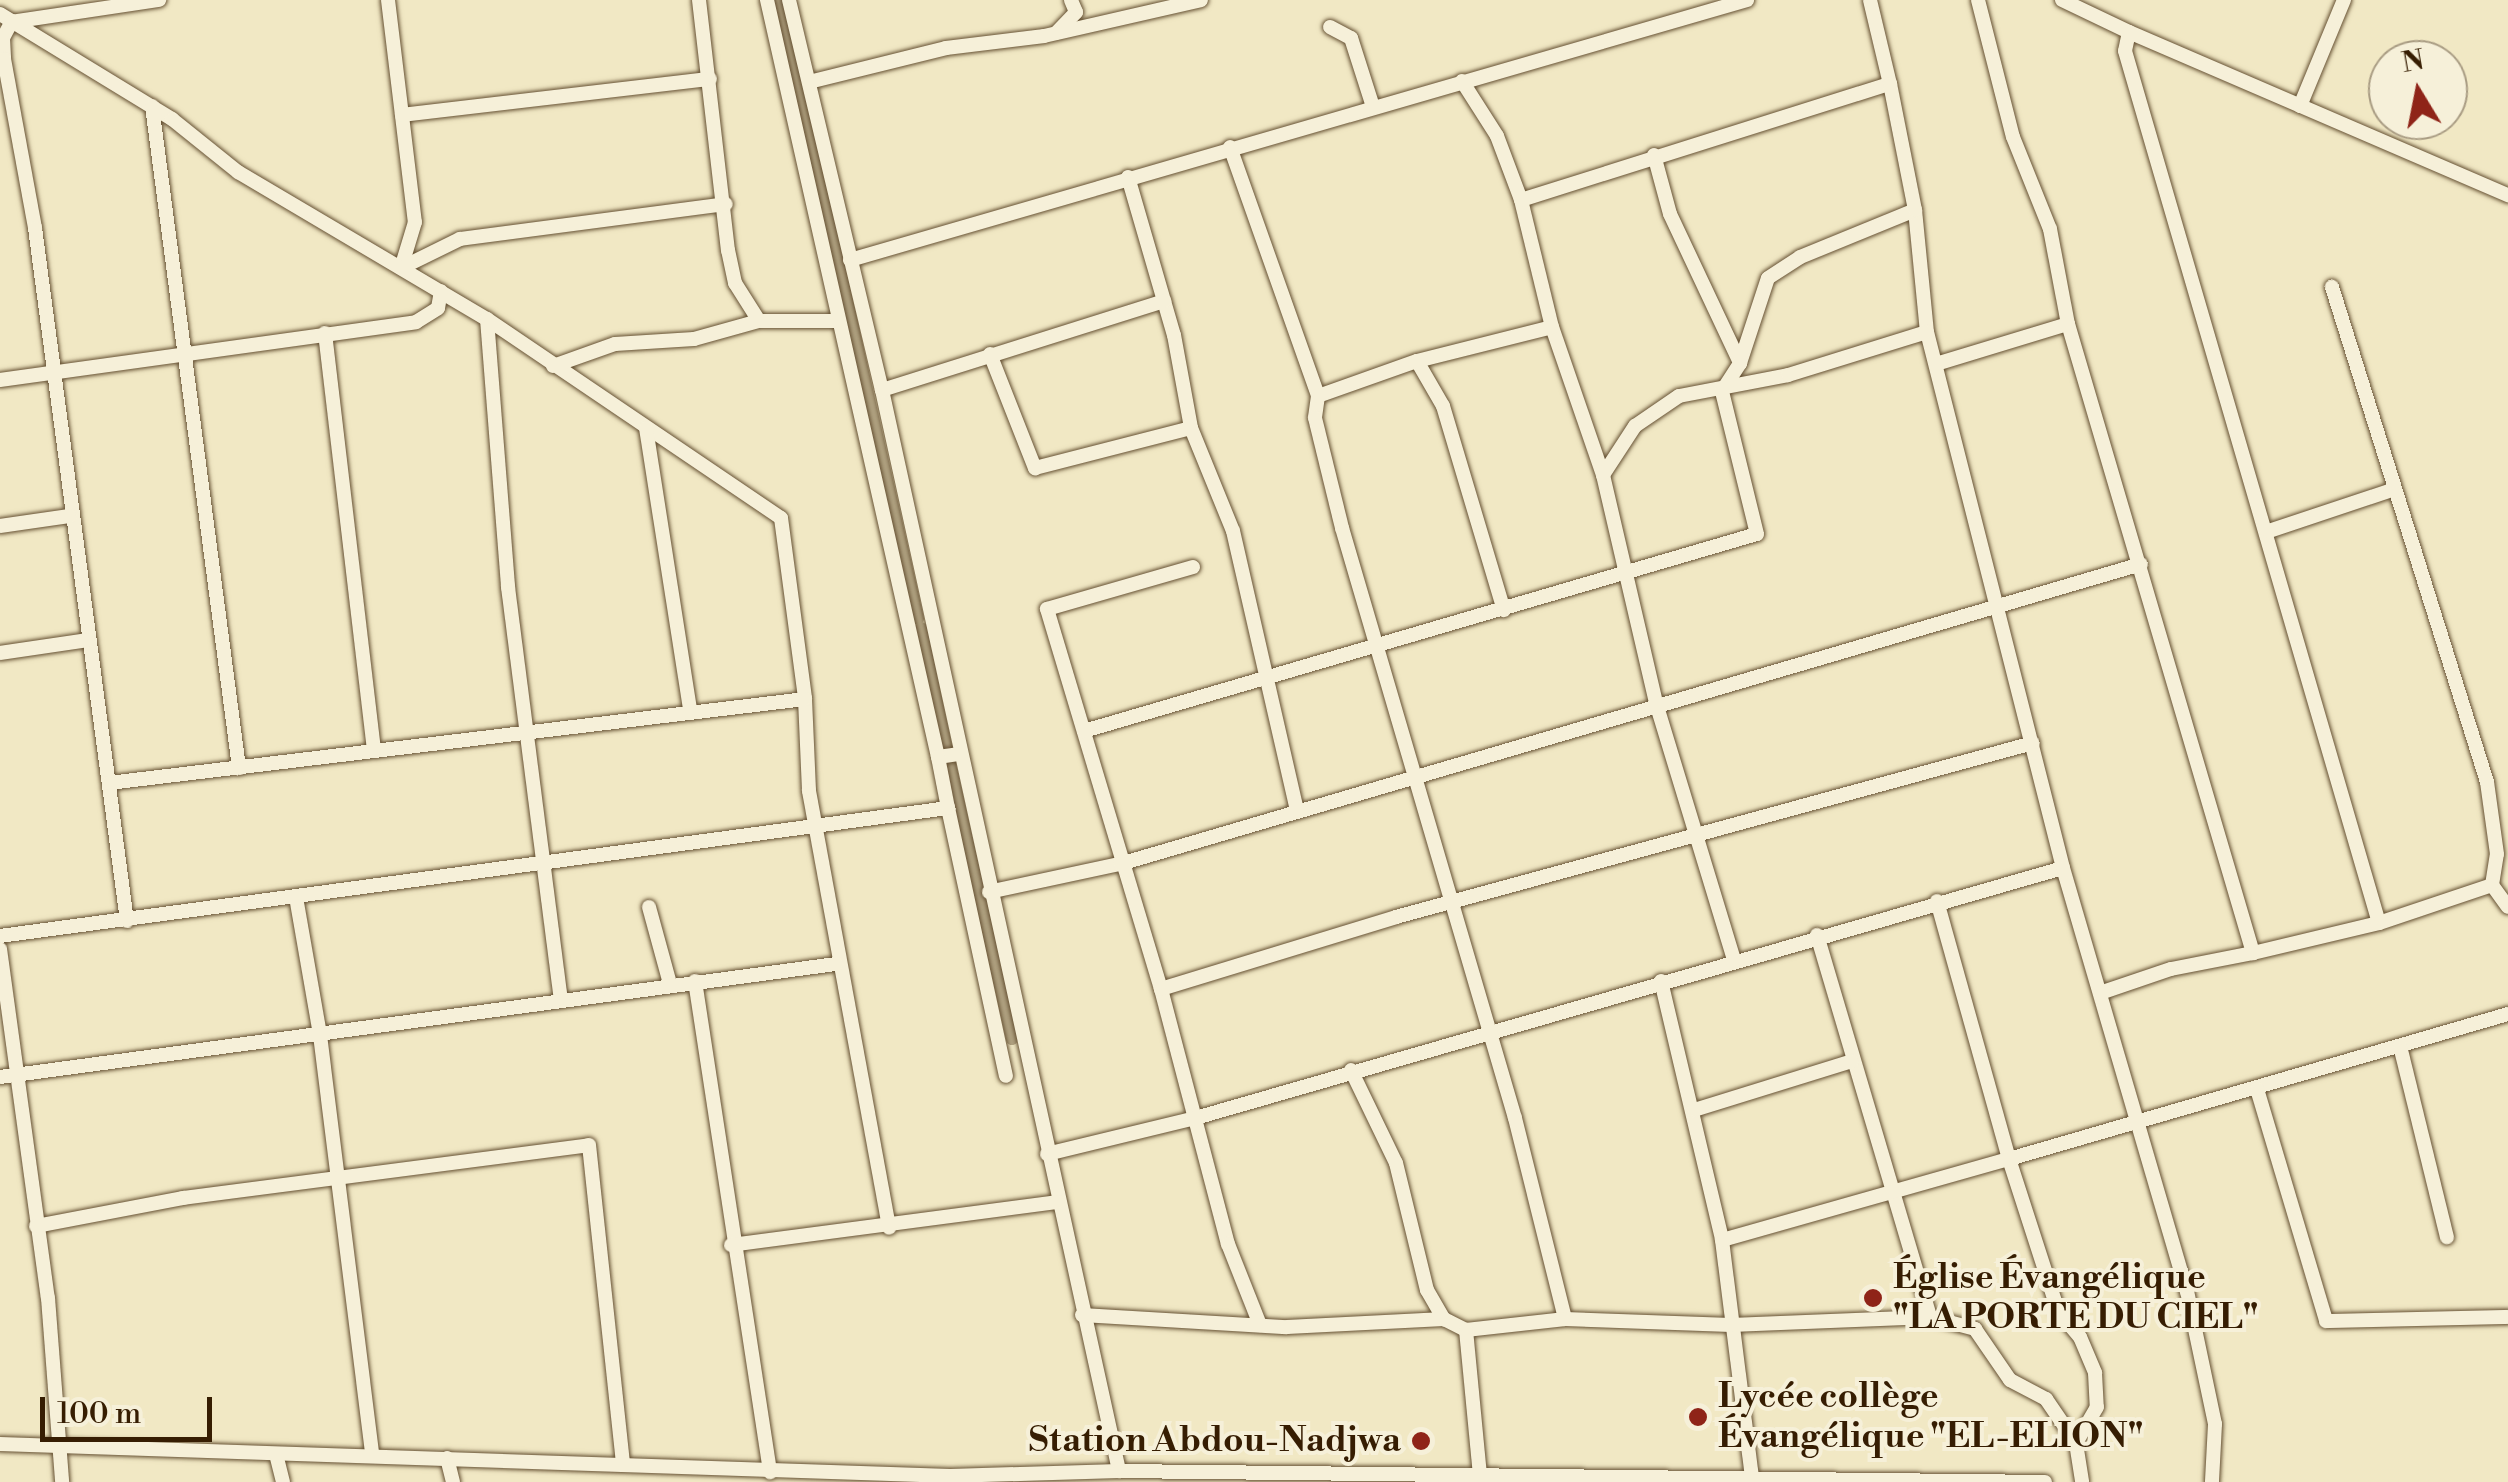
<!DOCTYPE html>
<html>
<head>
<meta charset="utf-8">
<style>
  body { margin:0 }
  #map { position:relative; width:2508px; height:1482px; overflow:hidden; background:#f1e8c4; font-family:"Libre Bodoni",serif }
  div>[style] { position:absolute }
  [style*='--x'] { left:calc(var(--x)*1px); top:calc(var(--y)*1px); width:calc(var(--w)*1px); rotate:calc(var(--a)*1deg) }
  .canal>* { height:12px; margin:-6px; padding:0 6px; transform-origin:6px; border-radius:6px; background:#b1a382 }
  .roads { filter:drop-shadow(0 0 2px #655032) drop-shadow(0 0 2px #655032) }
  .minor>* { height:14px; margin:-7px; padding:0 7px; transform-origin:7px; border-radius:7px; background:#f6f0d9 }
  .dots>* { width:28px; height:28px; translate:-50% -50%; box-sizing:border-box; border:5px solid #f6f0d9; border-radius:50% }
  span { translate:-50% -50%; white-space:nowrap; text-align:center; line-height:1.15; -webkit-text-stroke:8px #f6f0d9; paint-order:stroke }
  .poi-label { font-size:35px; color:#361d02; font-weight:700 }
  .left { translate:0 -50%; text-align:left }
  .right { translate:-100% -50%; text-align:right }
  .north { position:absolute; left:2368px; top:40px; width:100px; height:100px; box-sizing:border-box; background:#f6f0d9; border:2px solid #a99c83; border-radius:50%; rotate:350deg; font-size:28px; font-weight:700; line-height:40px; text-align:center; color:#361d02 }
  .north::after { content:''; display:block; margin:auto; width:35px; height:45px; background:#8f2418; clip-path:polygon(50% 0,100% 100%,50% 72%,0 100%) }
  .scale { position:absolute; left:40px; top:1397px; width:172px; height:45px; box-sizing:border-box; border:5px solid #361d02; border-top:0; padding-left:12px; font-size:30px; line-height:35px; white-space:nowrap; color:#361d02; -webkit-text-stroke:8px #f6f0d9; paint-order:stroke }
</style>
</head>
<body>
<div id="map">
  <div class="canal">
    <div style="--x:780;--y:0;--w:634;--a:77.43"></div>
    <div style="--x:921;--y:628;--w:125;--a:78"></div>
    <div style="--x:950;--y:764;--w:282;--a:77.3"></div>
  </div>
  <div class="roads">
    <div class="minor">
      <div style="--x:388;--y:0;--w:224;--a:83.1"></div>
      <div style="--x:415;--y:222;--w:48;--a:106.9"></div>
      <div style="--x:699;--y:0;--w:252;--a:83.4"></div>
      <div style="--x:728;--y:250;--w:34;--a:78"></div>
      <div style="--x:735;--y:283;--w:45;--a:57.7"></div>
      <div style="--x:767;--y:0;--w:776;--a:77.27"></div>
      <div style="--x:938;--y:757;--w:22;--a:-8"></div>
      <div style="--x:789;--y:0;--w:401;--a:76.6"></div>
      <div style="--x:882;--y:390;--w:1107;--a:77.63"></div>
      <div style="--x:1978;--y:0;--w:141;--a:75.7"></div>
      <div style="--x:2013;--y:137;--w:99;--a:68.1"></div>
      <div style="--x:2050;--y:229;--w:97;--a:79.3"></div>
      <div style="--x:2068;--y:324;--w:656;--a:73.61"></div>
      <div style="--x:2253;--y:953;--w:130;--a:-13.4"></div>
      <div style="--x:2379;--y:923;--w:119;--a:-18.6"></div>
      <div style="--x:2492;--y:885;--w:31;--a:-81"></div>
      <div style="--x:2497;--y:854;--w:73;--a:-97.9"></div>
      <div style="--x:2487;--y:782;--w:519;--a:-107.39"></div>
      <div style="--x:2062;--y:0;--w:74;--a:25.5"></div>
      <div style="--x:2129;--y:32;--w:19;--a:102"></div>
      <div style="--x:2125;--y:51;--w:908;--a:73.76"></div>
      <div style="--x:0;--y:14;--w:202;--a:31.4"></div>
      <div style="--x:172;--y:119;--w:85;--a:38.8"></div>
      <div style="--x:238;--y:172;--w:289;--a:30.6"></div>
      <div style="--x:487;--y:319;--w:355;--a:34.1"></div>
      <div style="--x:781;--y:518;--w:183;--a:82.4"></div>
      <div style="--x:805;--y:699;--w:92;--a:87.5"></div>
      <div style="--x:809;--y:791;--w:444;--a:79.6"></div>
      <div style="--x:12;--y:21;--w:19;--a:118"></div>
      <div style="--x:3;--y:38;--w:21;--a:87"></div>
      <div style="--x:4;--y:59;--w:172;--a:79.6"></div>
      <div style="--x:35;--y:228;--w:699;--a:82.44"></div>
      <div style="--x:11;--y:22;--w:150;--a:-8.5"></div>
      <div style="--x:1330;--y:27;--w:24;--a:28"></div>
      <div style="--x:1351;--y:38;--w:69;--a:72.3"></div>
      <div style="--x:2129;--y:32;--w:413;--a:23.3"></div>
      <div style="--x:1056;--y:33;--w:29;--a:-46"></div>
      <div style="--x:1076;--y:12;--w:13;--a:-113"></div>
      <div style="--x:1462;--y:81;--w:65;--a:57.5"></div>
      <div style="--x:1497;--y:136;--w:68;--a:69.4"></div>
      <div style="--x:1521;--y:200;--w:131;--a:76.3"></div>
      <div style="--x:1552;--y:327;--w:157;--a:71"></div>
      <div style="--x:1603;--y:475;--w:234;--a:76.9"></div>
      <div style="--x:1656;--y:703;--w:268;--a:73.1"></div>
      <div style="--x:809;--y:82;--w:141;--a:-13.9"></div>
      <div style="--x:946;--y:48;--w:99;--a:-7"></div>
      <div style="--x:1044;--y:36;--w:161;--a:-12.9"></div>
      <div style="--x:152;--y:106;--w:668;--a:82.51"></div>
      <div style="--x:2300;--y:106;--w:115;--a:-67.5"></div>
      <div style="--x:402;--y:115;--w:310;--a:-6.7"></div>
      <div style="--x:1230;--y:147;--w:264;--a:70.5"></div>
      <div style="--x:1318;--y:396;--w:22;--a:98"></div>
      <div style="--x:1315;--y:418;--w:113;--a:76.2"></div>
      <div style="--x:1342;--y:528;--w:615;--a:73.66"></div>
      <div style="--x:1515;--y:1118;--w:207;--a:76"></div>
      <div style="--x:1654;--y:155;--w:61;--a:74.8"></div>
      <div style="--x:1670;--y:214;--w:165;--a:64.8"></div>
      <div style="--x:1128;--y:177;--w:165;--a:73.8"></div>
      <div style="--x:1174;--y:335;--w:95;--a:79.6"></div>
      <div style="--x:1191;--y:428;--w:111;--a:67.8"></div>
      <div style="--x:1233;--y:531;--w:286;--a:77.1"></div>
      <div style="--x:1521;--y:200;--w:387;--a:-17.5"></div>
      <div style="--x:1890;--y:84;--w:86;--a:-103.4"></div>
      <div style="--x:1915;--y:210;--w:123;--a:84.4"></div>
      <div style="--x:1927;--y:332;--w:553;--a:75.76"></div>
      <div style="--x:850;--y:260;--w:934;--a:-16.16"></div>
      <div style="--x:401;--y:268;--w:66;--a:-26.2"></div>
      <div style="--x:460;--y:239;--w:268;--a:-7.5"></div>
      <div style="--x:487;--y:319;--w:269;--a:85.5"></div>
      <div style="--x:508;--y:587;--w:415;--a:82.7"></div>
      <div style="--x:325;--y:333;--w:419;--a:83.3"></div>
      <div style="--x:990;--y:354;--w:123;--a:68.5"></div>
      <div style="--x:1035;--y:468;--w:161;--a:-14.4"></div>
      <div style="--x:1417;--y:361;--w:52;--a:60"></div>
      <div style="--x:1443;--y:406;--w:213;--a:73.4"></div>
      <div style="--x:1936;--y:364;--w:138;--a:-16.9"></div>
      <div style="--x:553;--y:366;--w:66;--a:-19.5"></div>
      <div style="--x:615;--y:344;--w:79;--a:-3.6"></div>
      <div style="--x:694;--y:339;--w:67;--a:-15.5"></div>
      <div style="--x:759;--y:321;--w:78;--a:0"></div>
      <div style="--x:0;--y:380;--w:420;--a:-7.9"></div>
      <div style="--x:416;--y:322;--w:26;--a:-32"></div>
      <div style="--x:438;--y:308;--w:17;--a:-80"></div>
      <div style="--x:882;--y:390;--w:296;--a:-17.5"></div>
      <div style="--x:1318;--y:396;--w:105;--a:-19.5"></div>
      <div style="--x:1417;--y:361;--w:139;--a:-14.1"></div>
      <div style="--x:646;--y:428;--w:284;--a:81.1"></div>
      <div style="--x:1603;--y:475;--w:59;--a:-56.9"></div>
      <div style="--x:1635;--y:426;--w:53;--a:-34.3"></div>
      <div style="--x:1679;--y:396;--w:111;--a:-10.9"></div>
      <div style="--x:1788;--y:375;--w:145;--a:-17.2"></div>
      <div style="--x:0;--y:526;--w:70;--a:-8.2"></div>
      <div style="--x:2269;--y:531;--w:130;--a:-18.4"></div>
      <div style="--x:1193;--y:567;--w:152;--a:164"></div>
      <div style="--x:1047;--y:609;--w:397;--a:73.3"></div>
      <div style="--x:1161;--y:989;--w:264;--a:75.3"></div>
      <div style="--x:1228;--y:1244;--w:87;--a:68.4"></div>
      <div style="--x:0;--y:653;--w:89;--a:-8.4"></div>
      <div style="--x:1084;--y:731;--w:701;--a:-16.32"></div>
      <div style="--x:1757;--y:534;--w:147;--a:-103.8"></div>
      <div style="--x:1722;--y:391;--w:33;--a:-57"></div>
      <div style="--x:1740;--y:363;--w:89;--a:-71.8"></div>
      <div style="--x:1768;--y:278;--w:38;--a:-33"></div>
      <div style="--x:1800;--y:257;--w:124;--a:-22.2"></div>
      <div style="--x:1915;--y:210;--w:128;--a:-101.2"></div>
      <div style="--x:109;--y:783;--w:701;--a:-6.88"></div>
      <div style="--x:948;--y:808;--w:274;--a:77.8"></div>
      <div style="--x:2492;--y:885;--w:27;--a:54"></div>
      <div style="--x:989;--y:892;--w:134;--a:-12.1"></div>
      <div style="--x:1120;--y:864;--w:1064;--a:-16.37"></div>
      <div style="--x:296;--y:897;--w:140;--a:80.1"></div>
      <div style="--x:320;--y:1035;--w:423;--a:82.9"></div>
      <div style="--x:1937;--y:901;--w:268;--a:74.4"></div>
      <div style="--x:2009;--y:1159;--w:520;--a:-16.2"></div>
      <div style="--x:649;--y:907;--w:80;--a:74.7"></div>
      <div style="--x:1817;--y:935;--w:398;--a:73.5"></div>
      <div style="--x:1930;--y:1317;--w:47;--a:14.9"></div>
      <div style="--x:1975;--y:1329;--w:62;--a:55.5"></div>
      <div style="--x:2010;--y:1380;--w:41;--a:27.8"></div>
      <div style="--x:2046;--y:1399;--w:53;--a:55.7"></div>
      <div style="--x:0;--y:936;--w:957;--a:-7.69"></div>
      <div style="--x:948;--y:808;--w:52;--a:-101.1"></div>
      <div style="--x:0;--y:949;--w:352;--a:82.2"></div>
      <div style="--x:48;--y:1298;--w:185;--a:85.6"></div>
      <div style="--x:695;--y:981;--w:497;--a:81.3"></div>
      <div style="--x:1661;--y:981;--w:266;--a:76.7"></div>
      <div style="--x:1722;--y:1240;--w:238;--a:82.8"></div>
      <div style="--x:1161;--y:989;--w:246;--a:-17"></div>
      <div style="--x:1396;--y:917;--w:660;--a:-15.28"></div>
      <div style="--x:2100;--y:993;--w:75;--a:-18.7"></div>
      <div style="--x:2171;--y:969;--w:84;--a:-11"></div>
      <div style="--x:2400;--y:1046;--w:197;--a:76.2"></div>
      <div style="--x:1351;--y:1070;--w:103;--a:64.2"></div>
      <div style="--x:1396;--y:1163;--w:131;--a:76.3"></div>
      <div style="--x:1427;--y:1290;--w:34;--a:60"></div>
      <div style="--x:0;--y:1077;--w:844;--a:-7.7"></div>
      <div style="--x:2257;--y:1089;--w:242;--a:73.4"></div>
      <div style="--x:2326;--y:1321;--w:182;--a:-1.3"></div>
      <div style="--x:1694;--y:1110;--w:165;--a:-17.2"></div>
      <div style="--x:1047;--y:1154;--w:149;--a:-13.6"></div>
      <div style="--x:1192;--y:1119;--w:906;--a:-16.08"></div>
      <div style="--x:2063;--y:868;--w:441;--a:73.7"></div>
      <div style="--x:2187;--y:1291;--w:136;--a:78.1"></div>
      <div style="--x:2215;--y:1424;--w:58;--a:93"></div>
      <div style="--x:36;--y:1226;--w:150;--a:-10.8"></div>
      <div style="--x:183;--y:1198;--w:409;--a:-7.4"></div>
      <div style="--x:589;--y:1145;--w:320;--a:83.9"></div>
      <div style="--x:1722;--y:1240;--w:298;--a:-15.8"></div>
      <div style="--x:2009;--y:1159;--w:160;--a:72.1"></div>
      <div style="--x:2058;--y:1311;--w:34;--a:50"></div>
      <div style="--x:2080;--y:1337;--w:39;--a:67"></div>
      <div style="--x:2095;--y:1373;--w:34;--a:87"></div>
      <div style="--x:2097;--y:1407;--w:42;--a:120.3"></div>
      <div style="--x:2076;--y:1443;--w:39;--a:81"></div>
      <div style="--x:731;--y:1245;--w:329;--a:-7.5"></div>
      <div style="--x:1082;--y:1315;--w:205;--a:3.4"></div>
      <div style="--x:1287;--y:1327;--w:157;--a:-2.9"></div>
      <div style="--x:1444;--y:1319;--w:25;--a:27"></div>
      <div style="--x:1466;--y:1330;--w:100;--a:-6.3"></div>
      <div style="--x:1565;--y:1319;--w:166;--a:2.1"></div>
      <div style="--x:1731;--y:1325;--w:199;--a:-2.3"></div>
      <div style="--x:1466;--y:1330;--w:147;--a:84.5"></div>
      <div style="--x:0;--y:1444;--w:951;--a:1.93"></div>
      <div style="--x:950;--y:1476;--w:169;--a:-1.7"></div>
      <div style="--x:1119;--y:1471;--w:926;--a:0.68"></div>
      <div style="--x:276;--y:1454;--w:29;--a:76"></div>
      <div style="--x:447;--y:1458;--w:25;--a:76"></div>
    </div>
  </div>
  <div class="dots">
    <div style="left:1873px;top:1298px;background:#8f2418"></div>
    <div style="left:1698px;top:1417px;background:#8f2418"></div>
    <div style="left:1421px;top:1441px;background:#8f2418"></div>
  </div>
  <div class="poi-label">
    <span class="left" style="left:1893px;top:1298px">Église Évangélique<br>"LA PORTE DU CIEL"</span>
    <span class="left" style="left:1718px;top:1417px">Lycée collège<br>Évangélique "EL-ELION"</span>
    <span class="right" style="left:1401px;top:1441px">Station Abdou-Nadjwa</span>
  </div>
  <div class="north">N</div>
  <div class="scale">100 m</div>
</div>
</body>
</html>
